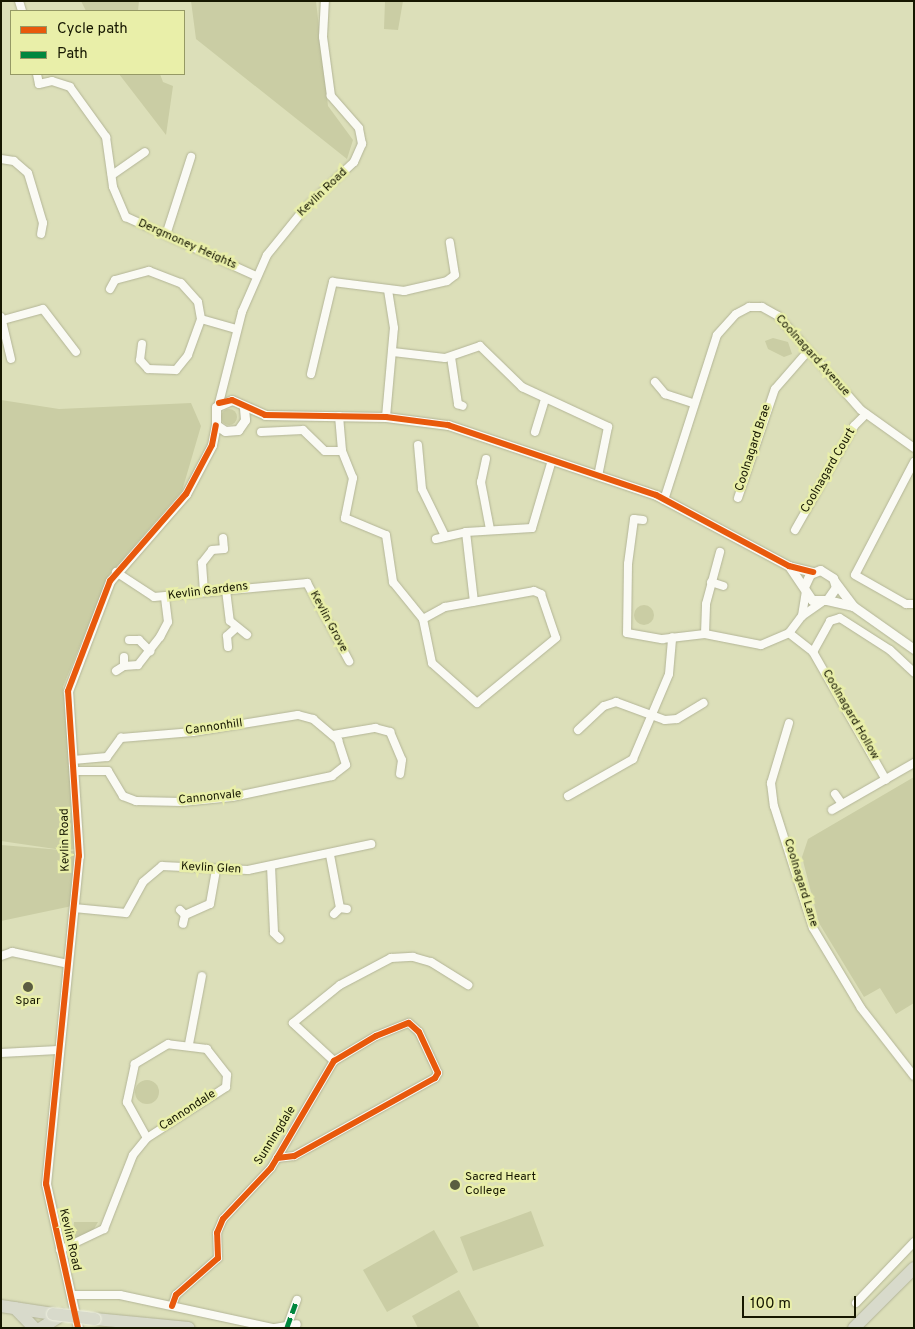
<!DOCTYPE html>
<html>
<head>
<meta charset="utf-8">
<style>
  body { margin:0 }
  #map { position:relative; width:915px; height:1329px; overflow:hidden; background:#dcdfb9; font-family:Overpass,sans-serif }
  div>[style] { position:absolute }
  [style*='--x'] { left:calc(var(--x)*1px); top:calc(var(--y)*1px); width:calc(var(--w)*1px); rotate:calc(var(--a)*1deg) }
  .green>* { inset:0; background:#cacda4 }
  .round { border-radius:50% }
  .roads { filter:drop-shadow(0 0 1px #b3b597) drop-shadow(0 0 1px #b3b597) }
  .minor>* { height:8px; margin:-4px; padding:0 4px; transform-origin:4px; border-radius:4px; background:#fafaf4 }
  .tertiary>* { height:9px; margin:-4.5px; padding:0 4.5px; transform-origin:4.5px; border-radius:4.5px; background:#fafaf4 }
  .trunk>* { height:12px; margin:-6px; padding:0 6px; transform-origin:6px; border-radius:6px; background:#d8dacb }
  .bridges { filter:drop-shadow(0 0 1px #eff1e0) drop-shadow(0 0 1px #eff1e0) }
  .trunk-bridge>* { height:12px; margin:-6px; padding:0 6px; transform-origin:6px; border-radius:6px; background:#d8dacb }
  .quiet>* { height:5px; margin-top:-2.5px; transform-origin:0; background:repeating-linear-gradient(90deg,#00873e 0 10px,transparent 0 15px) }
  .cycleway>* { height:6px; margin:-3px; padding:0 3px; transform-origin:3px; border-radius:3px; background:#e8590c }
  .dots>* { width:14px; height:14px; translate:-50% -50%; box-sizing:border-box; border:2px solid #e9efa9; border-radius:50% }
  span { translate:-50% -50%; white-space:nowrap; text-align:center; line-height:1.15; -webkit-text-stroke:5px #e9efa9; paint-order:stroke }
  .street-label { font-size:12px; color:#161700 }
  .poi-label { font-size:12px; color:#161700 }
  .left { translate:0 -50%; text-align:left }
  .frame { position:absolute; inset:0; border:2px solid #161700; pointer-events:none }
  .legend { position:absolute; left:10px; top:10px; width:175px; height:65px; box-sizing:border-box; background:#e9efa9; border:1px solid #959965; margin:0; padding:6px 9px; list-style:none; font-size:15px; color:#161700 }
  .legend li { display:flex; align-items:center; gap:10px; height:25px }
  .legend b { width:25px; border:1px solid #959965 }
  .scale { position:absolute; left:742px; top:1296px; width:114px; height:22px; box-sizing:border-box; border:2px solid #161700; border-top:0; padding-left:6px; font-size:15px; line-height:18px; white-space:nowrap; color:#161700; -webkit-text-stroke:4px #e9efa9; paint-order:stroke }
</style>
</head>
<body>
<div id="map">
  <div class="green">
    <div style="clip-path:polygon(81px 1px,139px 1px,138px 11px,86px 11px)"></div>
    <div style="clip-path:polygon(191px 1px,316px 1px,328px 106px,353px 140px,347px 159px,196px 39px)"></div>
    <div style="clip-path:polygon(385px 1px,403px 1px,398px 30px,384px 29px)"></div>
    <div style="clip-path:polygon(119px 74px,160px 74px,163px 82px,173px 86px,166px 135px)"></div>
    <div style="clip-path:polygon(773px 338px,788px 342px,792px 354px,784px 357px,768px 349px,765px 341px)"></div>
    <div style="clip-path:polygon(1px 400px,59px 409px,191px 403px,201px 426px,182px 491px,109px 575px,63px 687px,76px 849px,66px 850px,78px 852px,72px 906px,1px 921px,1px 845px,62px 850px,1px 841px)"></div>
    <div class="round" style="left:221px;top:409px;width:16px;height:16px"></div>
    <div class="round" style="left:634px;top:605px;width:20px;height:20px"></div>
    <div style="clip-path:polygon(914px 777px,914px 1003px,896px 1014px,880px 988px,864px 997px,819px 923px,802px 857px,808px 839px)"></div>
    <div class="round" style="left:135px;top:1080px;width:24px;height:24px"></div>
    <div style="clip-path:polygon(531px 1211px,544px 1246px,473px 1271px,460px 1237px)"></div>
    <div style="clip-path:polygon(74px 1222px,98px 1222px,92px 1232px,72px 1240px)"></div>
    <div style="clip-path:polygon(434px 1230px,458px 1272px,387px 1312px,363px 1270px)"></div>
    <div style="clip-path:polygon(459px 1290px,480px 1328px,418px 1328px,412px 1316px)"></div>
  </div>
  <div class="roads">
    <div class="minor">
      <div style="--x:19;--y:1;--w:10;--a:73"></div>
      <div style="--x:37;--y:74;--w:10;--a:79"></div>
      <div style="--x:39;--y:84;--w:13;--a:-13"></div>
      <div style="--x:52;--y:81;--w:19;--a:18"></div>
      <div style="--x:70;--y:87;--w:62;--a:54.2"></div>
      <div style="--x:106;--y:137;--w:50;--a:82"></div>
      <div style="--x:113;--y:187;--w:33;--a:67"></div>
      <div style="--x:126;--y:217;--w:143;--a:24.4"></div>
      <div style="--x:1;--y:159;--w:13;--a:9"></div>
      <div style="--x:14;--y:161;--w:18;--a:41"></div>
      <div style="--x:28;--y:173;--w:52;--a:73.3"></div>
      <div style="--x:43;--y:223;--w:11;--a:100"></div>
      <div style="--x:112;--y:175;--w:40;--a:-34.9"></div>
      <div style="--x:166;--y:235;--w:82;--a:-72.2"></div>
      <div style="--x:110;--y:289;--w:10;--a:-61"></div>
      <div style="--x:115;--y:280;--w:35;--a:-15"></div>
      <div style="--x:149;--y:271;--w:34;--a:21"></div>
      <div style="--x:181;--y:283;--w:25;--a:48"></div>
      <div style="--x:198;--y:302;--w:17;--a:80"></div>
      <div style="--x:201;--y:319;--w:36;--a:16"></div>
      <div style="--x:1;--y:317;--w:43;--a:76.6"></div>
      <div style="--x:3;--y:320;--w:41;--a:-15.4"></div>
      <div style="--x:43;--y:309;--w:54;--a:52.5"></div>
      <div style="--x:142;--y:344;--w:16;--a:97"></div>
      <div style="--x:140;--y:360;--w:12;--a:48"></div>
      <div style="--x:148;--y:369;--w:28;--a:2"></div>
      <div style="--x:176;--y:370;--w:19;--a:-51"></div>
      <div style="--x:188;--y:355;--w:38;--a:-70"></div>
      <div style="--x:393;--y:352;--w:52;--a:6.6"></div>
      <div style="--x:445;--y:358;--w:37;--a:-19"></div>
      <div style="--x:480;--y:346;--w:59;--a:44.3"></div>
      <div style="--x:522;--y:387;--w:95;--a:24.9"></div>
      <div style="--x:608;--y:427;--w:50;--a:101.5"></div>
      <div style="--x:451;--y:357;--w:48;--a:81.5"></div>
      <div style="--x:458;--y:404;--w:5;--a:22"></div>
      <div style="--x:311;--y:374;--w:95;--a:-76.6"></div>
      <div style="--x:333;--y:282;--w:72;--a:7.2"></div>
      <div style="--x:404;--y:291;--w:44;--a:-13.1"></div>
      <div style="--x:447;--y:281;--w:10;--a:-37"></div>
      <div style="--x:455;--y:275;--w:33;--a:-99"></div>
      <div style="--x:655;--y:382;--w:16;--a:50"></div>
      <div style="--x:665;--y:394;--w:29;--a:18"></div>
      <div style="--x:219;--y:403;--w:94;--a:-75.8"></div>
      <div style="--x:242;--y:312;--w:62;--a:-66.3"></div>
      <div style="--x:267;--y:255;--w:60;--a:-51"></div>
      <div style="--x:305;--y:208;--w:67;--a:-43.2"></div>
      <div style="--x:354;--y:162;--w:20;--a:-66"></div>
      <div style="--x:362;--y:144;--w:16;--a:-101"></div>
      <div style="--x:359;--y:128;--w:43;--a:-131.2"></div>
      <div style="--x:331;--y:96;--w:60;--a:-97.7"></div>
      <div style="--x:323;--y:37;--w:36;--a:-87"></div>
      <div style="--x:339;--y:416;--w:35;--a:85"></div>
      <div style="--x:342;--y:451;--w:29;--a:68"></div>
      <div style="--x:353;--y:478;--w:41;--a:101.3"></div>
      <div style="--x:345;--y:518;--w:44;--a:22.5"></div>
      <div style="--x:386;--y:535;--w:48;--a:81.5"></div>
      <div style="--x:393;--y:582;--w:48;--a:51"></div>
      <div style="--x:386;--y:417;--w:89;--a:-84.9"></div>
      <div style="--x:394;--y:328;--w:38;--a:-99"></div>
      <div style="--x:261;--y:432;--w:42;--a:-2.7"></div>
      <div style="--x:303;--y:430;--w:30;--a:44"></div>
      <div style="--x:325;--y:451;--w:17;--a:0"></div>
      <div style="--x:535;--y:432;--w:34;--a:-73"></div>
      <div style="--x:418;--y:445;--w:44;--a:84.8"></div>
      <div style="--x:422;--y:489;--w:52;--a:63.9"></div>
      <div style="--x:486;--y:459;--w:24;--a:102"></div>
      <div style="--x:481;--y:482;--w:48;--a:79.2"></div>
      <div style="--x:914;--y:462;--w:127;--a:117.6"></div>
      <div style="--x:855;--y:575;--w:59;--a:29.6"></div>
      <div style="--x:906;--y:604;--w:8;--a:0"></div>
      <div style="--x:738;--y:498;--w:115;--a:-71.3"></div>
      <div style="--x:775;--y:389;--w:50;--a:-49"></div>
      <div style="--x:664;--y:500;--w:173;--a:-72.2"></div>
      <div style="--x:717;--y:335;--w:28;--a:-48"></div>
      <div style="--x:736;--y:314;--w:15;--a:-28"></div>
      <div style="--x:749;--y:307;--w:13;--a:0"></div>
      <div style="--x:762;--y:307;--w:18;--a:29"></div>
      <div style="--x:778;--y:316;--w:125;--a:48.6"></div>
      <div style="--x:861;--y:410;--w:65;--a:35.6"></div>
      <div style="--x:643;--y:520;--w:9;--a:-174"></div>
      <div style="--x:634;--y:519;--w:45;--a:97.6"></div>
      <div style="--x:628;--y:564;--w:69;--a:90.8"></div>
      <div style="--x:627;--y:633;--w:36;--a:10"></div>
      <div style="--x:662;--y:639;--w:43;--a:-6.6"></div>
      <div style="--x:705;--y:634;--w:57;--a:11.1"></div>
      <div style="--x:761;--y:645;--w:30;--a:-23"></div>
      <div style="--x:789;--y:633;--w:21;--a:-53"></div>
      <div style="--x:802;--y:616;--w:24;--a:-35"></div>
      <div style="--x:795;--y:530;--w:120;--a:-60.4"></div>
      <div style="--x:854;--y:426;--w:17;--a:-45"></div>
      <div style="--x:466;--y:532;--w:70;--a:83.5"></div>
      <div style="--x:436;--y:539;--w:31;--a:-13"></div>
      <div style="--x:466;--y:532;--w:66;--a:-3.5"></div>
      <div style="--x:532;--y:528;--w:71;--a:-73.6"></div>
      <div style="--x:116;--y:572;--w:45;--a:33.3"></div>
      <div style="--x:154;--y:597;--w:154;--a:-5.2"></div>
      <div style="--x:307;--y:583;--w:89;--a:61.7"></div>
      <div style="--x:711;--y:582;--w:13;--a:18"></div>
      <div style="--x:226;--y:590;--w:31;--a:83"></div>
      <div style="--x:230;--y:621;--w:22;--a:39"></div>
      <div style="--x:534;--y:591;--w:8;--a:23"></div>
      <div style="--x:541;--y:594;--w:46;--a:71.2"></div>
      <div style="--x:556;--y:638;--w:102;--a:140.6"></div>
      <div style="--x:477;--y:703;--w:60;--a:-138.4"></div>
      <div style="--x:432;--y:663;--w:45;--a:-101.6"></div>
      <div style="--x:423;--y:619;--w:25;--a:-29"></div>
      <div style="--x:445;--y:607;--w:90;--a:-10.2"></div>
      <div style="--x:204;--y:592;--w:29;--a:-94"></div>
      <div style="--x:202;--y:563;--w:16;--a:-52"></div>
      <div style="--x:212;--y:550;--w:12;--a:-5"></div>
      <div style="--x:224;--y:549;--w:11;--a:-95"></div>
      <div style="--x:802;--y:616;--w:24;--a:-81"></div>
      <div style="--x:789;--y:633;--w:31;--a:38"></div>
      <div style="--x:813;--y:652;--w:147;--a:60.3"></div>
      <div style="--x:705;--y:634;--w:30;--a:-88"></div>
      <div style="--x:706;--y:604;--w:54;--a:-74.9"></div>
      <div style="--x:129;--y:640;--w:10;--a:0"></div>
      <div style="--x:139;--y:640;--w:16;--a:45"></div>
      <div style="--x:228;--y:647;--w:11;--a:-95"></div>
      <div style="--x:227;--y:636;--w:13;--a:-42"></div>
      <div style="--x:813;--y:652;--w:35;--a:-61"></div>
      <div style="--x:830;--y:621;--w:10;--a:-17"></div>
      <div style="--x:840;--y:618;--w:59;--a:32.6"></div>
      <div style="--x:890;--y:650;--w:33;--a:43"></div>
      <div style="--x:124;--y:666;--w:14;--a:-4"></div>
      <div style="--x:138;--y:665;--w:36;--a:-52"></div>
      <div style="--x:160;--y:637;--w:17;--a:-62"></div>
      <div style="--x:168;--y:622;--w:25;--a:-97"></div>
      <div style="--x:116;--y:671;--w:9;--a:-32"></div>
      <div style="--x:124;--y:666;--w:9;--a:-90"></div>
      <div style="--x:789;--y:723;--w:63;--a:106.7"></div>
      <div style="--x:771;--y:783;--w:23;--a:83"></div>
      <div style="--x:774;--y:806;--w:128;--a:72.3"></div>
      <div style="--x:813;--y:928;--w:93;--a:59"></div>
      <div style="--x:861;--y:1008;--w:86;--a:52.1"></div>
      <div style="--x:578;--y:730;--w:35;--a:-43"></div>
      <div style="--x:604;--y:706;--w:13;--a:-18"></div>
      <div style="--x:616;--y:702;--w:52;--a:20.2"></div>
      <div style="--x:665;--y:720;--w:12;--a:-5"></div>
      <div style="--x:677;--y:719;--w:31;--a:-31"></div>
      <div style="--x:333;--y:735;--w:43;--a:-9.5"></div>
      <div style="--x:375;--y:728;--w:16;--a:15"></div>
      <div style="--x:390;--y:732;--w:30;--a:67"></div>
      <div style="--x:402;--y:760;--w:14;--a:98"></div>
      <div style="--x:73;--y:760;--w:34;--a:-5"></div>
      <div style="--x:107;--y:757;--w:24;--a:-54"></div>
      <div style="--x:121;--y:738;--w:72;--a:-4.8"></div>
      <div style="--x:193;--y:732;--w:106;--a:-9.2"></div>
      <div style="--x:298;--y:715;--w:16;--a:15"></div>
      <div style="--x:313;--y:719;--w:33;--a:40"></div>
      <div style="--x:338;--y:740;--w:26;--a:72"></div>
      <div style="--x:346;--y:765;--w:18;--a:142"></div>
      <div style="--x:332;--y:776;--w:102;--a:168.1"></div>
      <div style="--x:232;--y:797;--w:50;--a:174.3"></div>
      <div style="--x:182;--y:802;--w:46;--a:-178.8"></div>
      <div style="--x:136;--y:801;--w:14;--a:-159"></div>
      <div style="--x:123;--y:796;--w:29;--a:-121"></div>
      <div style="--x:108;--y:771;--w:34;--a:180"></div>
      <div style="--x:835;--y:794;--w:12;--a:55"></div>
      <div style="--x:568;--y:796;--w:75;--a:-29.6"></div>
      <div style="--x:633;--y:759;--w:92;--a:-67"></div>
      <div style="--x:669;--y:674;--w:37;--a:-85"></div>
      <div style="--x:832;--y:810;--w:95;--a:-29.8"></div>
      <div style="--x:330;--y:855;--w:54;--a:79.3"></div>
      <div style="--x:271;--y:866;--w:67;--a:87.4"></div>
      <div style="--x:274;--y:933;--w:8;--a:45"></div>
      <div style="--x:74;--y:908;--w:52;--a:5.5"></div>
      <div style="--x:126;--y:913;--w:35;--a:-61"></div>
      <div style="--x:143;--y:882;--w:25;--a:-40"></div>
      <div style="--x:162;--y:866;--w:86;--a:2.7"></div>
      <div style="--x:248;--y:870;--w:126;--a:-11.9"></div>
      <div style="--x:180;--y:910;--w:7;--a:45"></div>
      <div style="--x:185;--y:915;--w:9;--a:103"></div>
      <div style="--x:334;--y:914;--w:8;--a:-45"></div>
      <div style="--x:340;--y:908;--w:7;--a:8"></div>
      <div style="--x:185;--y:915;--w:27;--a:-24"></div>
      <div style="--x:210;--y:904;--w:35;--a:-80"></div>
      <div style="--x:1;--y:956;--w:12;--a:-20"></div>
      <div style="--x:12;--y:952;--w:57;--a:12.1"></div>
      <div style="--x:189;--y:1044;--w:69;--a:-79.2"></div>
      <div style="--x:1;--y:1053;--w:57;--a:-3"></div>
      <div style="--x:334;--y:1061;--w:56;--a:-137.2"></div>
      <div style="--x:293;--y:1023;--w:60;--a:-39"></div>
      <div style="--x:340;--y:985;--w:58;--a:-27.9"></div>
      <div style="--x:391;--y:958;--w:22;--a:-3"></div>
      <div style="--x:413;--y:957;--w:19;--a:16"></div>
      <div style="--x:431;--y:962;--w:44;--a:31.9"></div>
      <div style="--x:60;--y:1250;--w:49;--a:-25.5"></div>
      <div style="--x:104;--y:1229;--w:79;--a:-68.6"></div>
      <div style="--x:133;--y:1155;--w:22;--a:-51"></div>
      <div style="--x:147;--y:1138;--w:94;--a:-32.8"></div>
      <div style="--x:226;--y:1087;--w:12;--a:-85"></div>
      <div style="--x:227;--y:1075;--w:33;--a:-128"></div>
      <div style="--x:207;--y:1049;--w:39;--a:-173"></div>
      <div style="--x:168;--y:1044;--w:39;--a:149"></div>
      <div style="--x:135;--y:1064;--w:39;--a:102"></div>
      <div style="--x:127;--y:1102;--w:41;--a:60.9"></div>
      <div style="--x:71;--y:1295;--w:49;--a:0"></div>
      <div style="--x:120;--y:1295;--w:157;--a:12.2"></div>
      <div style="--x:856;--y:1303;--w:84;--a:-46.4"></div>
      <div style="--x:172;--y:1306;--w:12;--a:-70"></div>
      <div style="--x:176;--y:1295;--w:56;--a:-41.4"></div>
      <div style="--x:218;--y:1258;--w:25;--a:-92"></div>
      <div style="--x:217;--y:1233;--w:15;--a:-67"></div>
      <div style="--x:223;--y:1219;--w:70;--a:-46.7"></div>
      <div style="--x:271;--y:1168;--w:12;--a:-59"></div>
      <div style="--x:277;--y:1158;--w:113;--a:-59.6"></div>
      <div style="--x:334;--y:1061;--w:49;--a:-30.8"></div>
      <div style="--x:376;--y:1036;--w:35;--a:-22"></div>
      <div style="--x:409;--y:1023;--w:13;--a:42"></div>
      <div style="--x:419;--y:1032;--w:45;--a:65.1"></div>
      <div style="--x:438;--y:1073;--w:6;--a:121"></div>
      <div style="--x:435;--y:1078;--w:161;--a:151"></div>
      <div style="--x:294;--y:1156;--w:17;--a:173"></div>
      <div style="--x:287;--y:1327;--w:29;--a:-70"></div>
      <div style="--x:275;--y:1328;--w:22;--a:-10"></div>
    </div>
    <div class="tertiary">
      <div style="--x:244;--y:408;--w:12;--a:85"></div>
      <div style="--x:245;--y:420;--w:12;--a:125"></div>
      <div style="--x:238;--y:430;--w:13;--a:176"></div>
      <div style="--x:225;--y:431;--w:11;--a:-146"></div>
      <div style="--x:216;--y:425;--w:18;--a:-90"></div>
      <div style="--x:216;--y:407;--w:17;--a:-24"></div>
      <div style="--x:232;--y:400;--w:36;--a:24"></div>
      <div style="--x:265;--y:415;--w:121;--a:0.9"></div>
      <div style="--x:386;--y:417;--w:63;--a:7.4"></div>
      <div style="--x:448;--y:425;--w:219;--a:18.6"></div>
      <div style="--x:656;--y:495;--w:151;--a:28.1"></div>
      <div style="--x:789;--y:566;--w:25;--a:14"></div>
      <div style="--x:789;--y:566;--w:41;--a:55.9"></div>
      <div style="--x:812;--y:600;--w:15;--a:0"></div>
      <div style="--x:827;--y:600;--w:16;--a:-55"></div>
      <div style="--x:836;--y:587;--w:9;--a:-108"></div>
      <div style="--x:833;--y:578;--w:15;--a:-148"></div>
      <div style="--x:820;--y:570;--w:11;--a:158"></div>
      <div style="--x:810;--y:574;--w:14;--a:115"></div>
      <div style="--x:835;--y:582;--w:30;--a:53"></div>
      <div style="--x:827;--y:600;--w:27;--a:13"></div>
      <div style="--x:853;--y:606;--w:75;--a:35.2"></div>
      <div style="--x:78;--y:1328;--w:148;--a:-102.5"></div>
      <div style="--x:46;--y:1184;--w:330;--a:-84.3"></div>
      <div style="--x:79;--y:856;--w:165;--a:-93.8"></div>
      <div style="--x:68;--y:691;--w:118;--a:-69.1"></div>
      <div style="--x:110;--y:581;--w:116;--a:-48.9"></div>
      <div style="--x:186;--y:494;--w:55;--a:-62"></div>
      <div style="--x:212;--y:445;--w:20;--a:-79"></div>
    </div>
    <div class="trunk">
      <div style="--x:1;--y:1306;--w:53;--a:8.7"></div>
      <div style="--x:15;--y:1308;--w:28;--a:46"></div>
      <div style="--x:95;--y:1319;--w:94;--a:5.5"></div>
      <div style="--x:41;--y:1328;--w:25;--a:-32"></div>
      <div style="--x:854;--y:1328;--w:85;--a:-45"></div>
    </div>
  </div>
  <div class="bridges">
    <div class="trunk-bridge">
      <div style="--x:53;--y:1314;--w:42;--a:6.8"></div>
    </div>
  </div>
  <div class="quiet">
    <div style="--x:287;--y:1327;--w:29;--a:-70"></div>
  </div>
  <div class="cycleway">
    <div style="--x:219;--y:403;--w:13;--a:-13"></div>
    <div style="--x:232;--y:400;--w:36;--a:24"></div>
    <div style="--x:265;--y:415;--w:121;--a:0.9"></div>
    <div style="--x:386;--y:417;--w:63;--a:7.4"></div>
    <div style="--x:448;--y:425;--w:219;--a:18.6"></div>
    <div style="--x:656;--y:495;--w:151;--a:28.1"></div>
    <div style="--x:789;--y:566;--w:25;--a:14"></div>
    <div style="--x:172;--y:1306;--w:12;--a:-70"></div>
    <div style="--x:176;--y:1295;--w:56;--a:-41.4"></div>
    <div style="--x:218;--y:1258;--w:25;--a:-92"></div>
    <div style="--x:217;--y:1233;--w:15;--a:-67"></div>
    <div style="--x:223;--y:1219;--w:70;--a:-46.7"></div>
    <div style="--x:271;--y:1168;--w:12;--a:-59"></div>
    <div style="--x:277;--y:1158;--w:113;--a:-59.6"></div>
    <div style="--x:334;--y:1061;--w:49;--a:-30.8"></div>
    <div style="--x:376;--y:1036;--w:35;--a:-22"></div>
    <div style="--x:409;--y:1023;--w:13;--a:42"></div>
    <div style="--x:419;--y:1032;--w:45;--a:65.1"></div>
    <div style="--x:438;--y:1073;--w:6;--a:121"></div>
    <div style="--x:435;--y:1078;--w:161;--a:151"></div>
    <div style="--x:294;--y:1156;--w:17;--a:173"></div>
    <div style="--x:78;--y:1328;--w:148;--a:-102.5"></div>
    <div style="--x:46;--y:1184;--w:330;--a:-84.3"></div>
    <div style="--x:79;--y:856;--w:165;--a:-93.8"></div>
    <div style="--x:68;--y:691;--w:118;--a:-69.1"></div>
    <div style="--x:110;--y:581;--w:116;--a:-48.9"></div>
    <div style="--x:186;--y:494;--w:55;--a:-62"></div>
    <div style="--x:212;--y:445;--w:20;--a:-79"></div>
  </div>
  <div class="dots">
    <div style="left:28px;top:987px;background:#5b5d41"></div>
    <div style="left:455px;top:1185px;background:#5b5d41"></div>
  </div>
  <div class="street-label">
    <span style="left:323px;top:193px;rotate:-44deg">Kevlin Road</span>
    <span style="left:187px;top:245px;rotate:24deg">Dergmoney Heights</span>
    <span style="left:812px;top:356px;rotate:48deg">Coolnagard Avenue</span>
    <span style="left:754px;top:448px;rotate:-72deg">Coolnagard Brae</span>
    <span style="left:829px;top:471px;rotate:-60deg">Coolnagard Court</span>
    <span style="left:208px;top:592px;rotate:-7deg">Kevlin Gardens</span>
    <span style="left:328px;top:622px;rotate:62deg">Kevlin Grove</span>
    <span style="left:850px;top:715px;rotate:60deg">Coolnagard Hollow</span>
    <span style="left:214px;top:728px;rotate:-8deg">Cannonhill</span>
    <span style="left:210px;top:798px;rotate:-6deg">Cannonvale</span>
    <span style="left:66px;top:840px;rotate:-91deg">Kevlin Road</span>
    <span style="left:211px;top:869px;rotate:3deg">Kevlin Glen</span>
    <span style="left:800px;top:883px;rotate:73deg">Coolnagard Lane</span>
    <span style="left:188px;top:1111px;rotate:-33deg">Cannondale</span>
    <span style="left:276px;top:1136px;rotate:-58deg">Sunningdale</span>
    <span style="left:69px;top:1240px;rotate:77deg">Kevlin Road</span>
  </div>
  <div class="poi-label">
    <span style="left:28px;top:1002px">Spar</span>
    <span class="left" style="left:465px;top:1185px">Sacred Heart<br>College</span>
  </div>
  <div class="frame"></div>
  <ul class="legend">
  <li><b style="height:6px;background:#e8590c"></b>Cycle path</li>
  <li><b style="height:6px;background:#00873e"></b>Path</li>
  </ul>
  <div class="scale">100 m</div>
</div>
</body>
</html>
